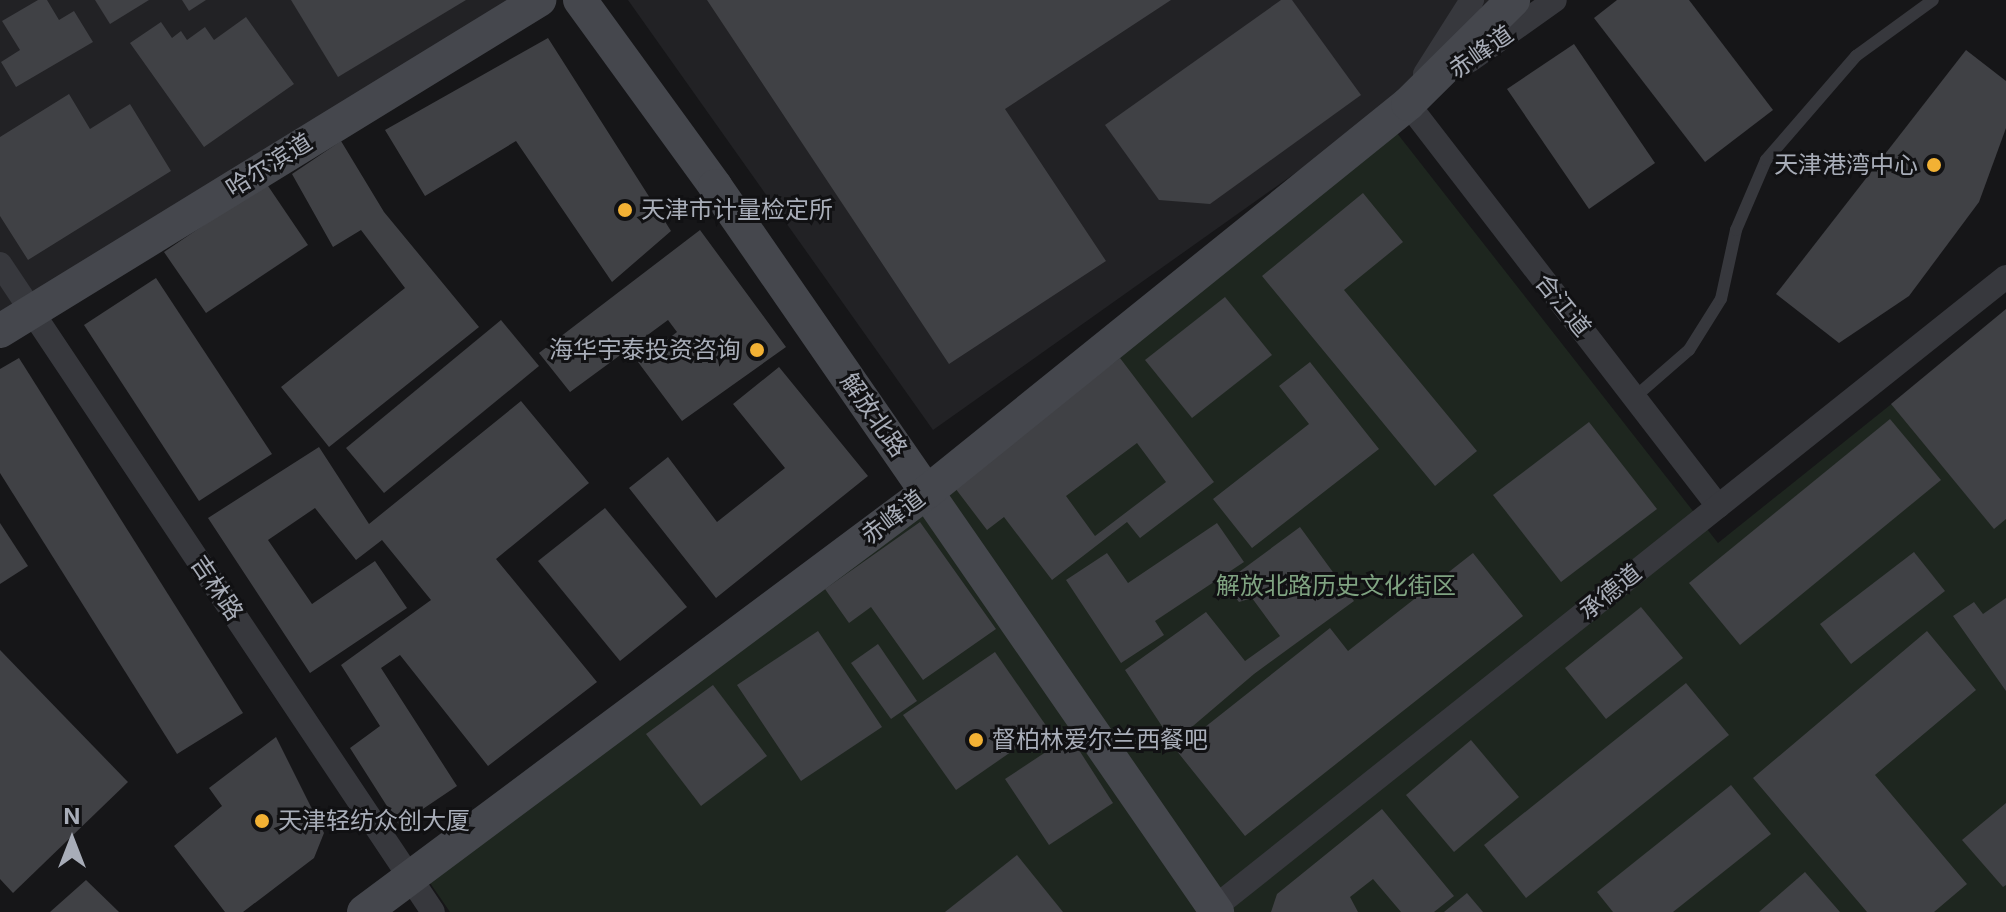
<!DOCTYPE html>
<html>
<head>
<meta charset="utf-8">
<style>
  body { margin:0 }
  #map { position:relative; width:2006px; height:912px; overflow:hidden; background:#161618; font-family:Inter,"Noto Sans SC",sans-serif }
  div>[style] { position:absolute }
  [style*='--x'] { left:calc(var(--x)*1px); top:calc(var(--y)*1px); width:calc(var(--w)*1px); rotate:calc(var(--a)*1deg) }
  .built>* { inset:0; background:#222225 }
  .green>* { inset:0; background:#1e261f }
  .building>* { inset:0; background:#404145 }
  .lane>* { height:12px; margin:-6px; padding:0 6px; transform-origin:6px; border-radius:6px; background:#37383d }
  .street>* { height:24px; margin:-12px; padding:0 12px; transform-origin:12px; border-radius:12px; background:#37383d }
  .secondary>* { height:34px; margin:-17px; padding:0 17px; transform-origin:17px; border-radius:17px; background:#45474d }
  .dots>* { width:22px; height:22px; translate:-50% -50%; box-sizing:border-box; border:4px solid #111113; border-radius:50% }
  span { translate:-50% -50%; white-space:nowrap; text-align:center; line-height:1.15; -webkit-text-stroke:6px #111113; paint-order:stroke }
  .street-label { font-size:24px; color:#a8adb8 }
  .poi-label { font-size:24px; color:#a8adb8 }
  .right { translate:-100% -50%; text-align:right }
  .left { translate:0 -50%; text-align:left }
  .park-label { font-size:24px; color:#7fa381 }
  .north { position:absolute; left:32px; top:800px; width:80px; height:80px; -webkit-text-stroke:6px #111113; paint-order:stroke; rotate:0deg; font-size:22px; font-weight:700; line-height:32px; text-align:center; color:#a8adb8 }
  .north::after { content:''; display:block; margin:auto; width:28px; height:36px; background:#a8adb8; clip-path:polygon(50% 0,100% 100%,50% 72%,0 100%) }
</style>
</head>
<body>
<div id="map">
  <div class="built">
    <div style="clip-path:polygon(0 0,511px 0,0 313px)"></div>
    <div style="clip-path:polygon(628px 0,1495px 0,1380px 113px,933px 430px)"></div>
  </div>
  <div class="green">
    <div style="clip-path:polygon(1393px 128px,1718px 543px,2006px 312px,2006px 912px,450px 912px,428px 880px)"></div>
  </div>
  <div class="building">
    <div style="clip-path:polygon(38px 0,47px 0,59px 20px,74px 11px,93px 42px,16px 87px,1px 62px,20px 50px,2px 21px)"></div>
    <div style="clip-path:polygon(95px 0,149px 0,110px 24px)"></div>
    <div style="clip-path:polygon(182px 0,206px 0,189px 11px)"></div>
    <div style="clip-path:polygon(291px 0,466px 0,338px 77px)"></div>
    <div style="clip-path:polygon(707px 0,1171px 0,1005px 109px,1106px 261px,949px 364px)"></div>
    <div style="clip-path:polygon(1281px 0,1292px 0,1361px 95px,1210px 204px,1159px 200px,1105px 125px)"></div>
    <div style="clip-path:polygon(1617px 0,1689px 0,1773px 110px,1705px 162px,1594px 18px)"></div>
    <div style="clip-path:polygon(246px 17px,294px 84px,204px 147px,130px 43px,161px 22px,172px 38px,181px 31px,187px 40px,205px 27px,214px 40px)"></div>
    <div style="clip-path:polygon(548px 38px,671px 231px,612px 282px,516px 141px,425px 196px,385px 130px)"></div>
    <div style="clip-path:polygon(1574px 44px,1655px 163px,1589px 209px,1507px 89px)"></div>
    <div style="clip-path:polygon(1966px 50px,2006px 81px,2006px 128px,1979px 202px,1909px 296px,1839px 343px,1776px 294px)"></div>
    <div style="clip-path:polygon(69px 94px,90px 129px,130px 104px,171px 171px,28px 260px,0 216px,0 137px)"></div>
    <div style="clip-path:polygon(341px 141px,384px 212px,479px 327px,329px 447px,281px 387px,405px 288px,361px 230px,333px 247px,292px 174px)"></div>
    <div style="clip-path:polygon(266px 183px,308px 245px,206px 313px,164px 252px)"></div>
    <div style="clip-path:polygon(1363px 193px,1403px 242px,1344px 290px,1477px 451px,1435px 486px,1262px 276px)"></div>
    <div style="clip-path:polygon(700px 230px,786px 347px,682px 421px,638px 362px,677px 332px,668px 320px,570px 392px,539px 353px)"></div>
    <div style="clip-path:polygon(156px 278px,272px 454px,199px 501px,84px 325px)"></div>
    <div style="clip-path:polygon(1225px 297px,1272px 355px,1192px 418px,1145px 360px)"></div>
    <div style="clip-path:polygon(2006px 309px,2006px 519px,1994px 529px,1891px 404px)"></div>
    <div style="clip-path:polygon(501px 320px,539px 366px,384px 493px,346px 448px)"></div>
    <div style="clip-path:polygon(19px 358px,243px 713px,177px 754px,0 473px,0 369px)"></div>
    <div style="clip-path:polygon(evenodd,1120px 358px,1214px 482px,1140px 538px,1127px 522px,1052px 580px,1004px 517px,987px 530px,952px 484px,1120px 358px,1137px 443px,1166px 482px,1095px 536px,1066px 496px,1137px 443px)"></div>
    <div style="clip-path:polygon(1310px 362px,1379px 449px,1252px 548px,1213px 499px,1309px 424px,1279px 386px)"></div>
    <div style="clip-path:polygon(779px 367px,868px 476px,716px 598px,629px 488px,668px 457px,717px 522px,785px 468px,733px 404px)"></div>
    <div style="clip-path:polygon(521px 401px,589px 483px,496px 559px,597px 682px,488px 766px,400px 655px,381px 668px,457px 786px,399px 825px,350px 748px,380px 726px,341px 665px,431px 600px,382px 540px,356px 560px,315px 508px,268px 540px,312px 604px,375px 561px,407px 608px,310px 673px,208px 518px,319px 447px,369px 524px)"></div>
    <div style="clip-path:polygon(1890px 419px,1941px 480px,1740px 645px,1689px 583px)"></div>
    <div style="clip-path:polygon(1589px 422px,1657px 509px,1561px 582px,1493px 495px)"></div>
    <div style="clip-path:polygon(605px 508px,687px 607px,620px 661px,538px 561px)"></div>
    <div style="clip-path:polygon(920px 522px,996px 629px,923px 680px,871px 607px,849px 623px,825px 589px)"></div>
    <div style="clip-path:polygon(0 523px,28px 566px,0 584px)"></div>
    <div style="clip-path:polygon(1217px 523px,1244px 562px,1155px 621px,1164px 635px,1121px 663px,1066px 580px,1107px 553px,1128px 583px)"></div>
    <div style="clip-path:polygon(1300px 527px,1354px 601px,1254px 674px,1173px 743px,1125px 670px,1206px 612px,1245px 661px,1280px 636px,1252px 598px,1239px 602px,1224px 583px)"></div>
    <div style="clip-path:polygon(1914px 552px,1945px 591px,1851px 664px,1820px 624px)"></div>
    <div style="clip-path:polygon(1473px 553px,1523px 616px,1245px 836px,1176px 750px,1330px 628px,1348px 651px)"></div>
    <div style="clip-path:polygon(2006px 598px,2006px 691px,1953px 616px,1974px 602px,1983px 614px)"></div>
    <div style="clip-path:polygon(1641px 607px,1683px 658px,1606px 719px,1565px 668px)"></div>
    <div style="clip-path:polygon(818px 631px,882px 727px,801px 781px,737px 685px)"></div>
    <div style="clip-path:polygon(1927px 631px,1976px 690px,1875px 775px,1967px 884px,1934px 912px,1867px 912px,1753px 778px)"></div>
    <div style="clip-path:polygon(878px 644px,917px 701px,891px 719px,851px 663px)"></div>
    <div style="clip-path:polygon(0 650px,128px 782px,13px 893px,0 879px)"></div>
    <div style="clip-path:polygon(995px 652px,1047px 727px,956px 790px,903px 715px)"></div>
    <div style="clip-path:polygon(1686px 683px,1729px 735px,1526px 898px,1484px 845px)"></div>
    <div style="clip-path:polygon(713px 685px,767px 756px,701px 806px,646px 734px)"></div>
    <div style="clip-path:polygon(1070px 736px,1113px 803px,1049px 845px,1005px 779px)"></div>
    <div style="clip-path:polygon(276px 737px,324px 833px,314px 858px,243px 912px,225px 912px,174px 846px,222px 806px,209px 788px)"></div>
    <div style="clip-path:polygon(1471px 740px,1519px 797px,1454px 852px,1406px 795px)"></div>
    <div style="clip-path:polygon(1731px 785px,1771px 834px,1673px 912px,1613px 912px,1597px 892px)"></div>
    <div style="clip-path:polygon(2006px 803px,2006px 885px,2003px 887px,1962px 840px)"></div>
    <div style="clip-path:polygon(1382px 809px,1454px 896px,1434px 912px,1401px 912px,1373px 879px,1350px 897px,1358px 912px,1271px 912px,1277px 894px)"></div>
    <div style="clip-path:polygon(1017px 855px,1063px 912px,945px 912px)"></div>
    <div style="clip-path:polygon(1805px 872px,1840px 912px,1759px 912px)"></div>
    <div style="clip-path:polygon(86px 880px,119px 912px,50px 912px)"></div>
    <div style="clip-path:polygon(1467px 893px,1483px 912px,1444px 912px)"></div>
  </div>
  <div class="lane">
    <div style="--x:1636;--y:396;--w:70;--a:-41"></div>
    <div style="--x:1689;--y:350;--w:60;--a:-57.9"></div>
    <div style="--x:1721;--y:299;--w:71;--a:-77.7"></div>
    <div style="--x:1736;--y:230;--w:76;--a:-66.8"></div>
    <div style="--x:1766;--y:160;--w:138;--a:-49.1"></div>
    <div style="--x:1856;--y:56;--w:95;--a:-36"></div>
  </div>
  <div class="street">
    <div style="--x:1469;--y:61;--w:105;--a:-35.3"></div>
    <div style="--x:1425;--y:74;--w:88;--a:-57.6"></div>
    <div style="--x:1408;--y:104;--w:508;--a:52.36"></div>
    <div style="--x:0;--y:264;--w:779;--a:56.25"></div>
    <div style="--x:1209;--y:912;--w:1019;--a:-38.55"></div>
  </div>
  <div class="secondary">
    <div style="--x:580;--y:0;--w:230;--a:54"></div>
    <div style="--x:715;--y:186;--w:883;--a:55.34"></div>
    <div style="--x:0;--y:331;--w:633;--a:-31.55"></div>
    <div style="--x:364;--y:912;--w:702;--a:-36.72"></div>
    <div style="--x:927;--y:492;--w:618;--a:-38.89"></div>
    <div style="--x:1408;--y:104;--w:148;--a:-44.7"></div>
  </div>
  <div class="dots">
    <div style="left:1934px;top:165px;background:#f2b134"></div>
    <div style="left:625px;top:210px;background:#f2b134"></div>
    <div style="left:757px;top:350px;background:#f2b134"></div>
    <div style="left:976px;top:740px;background:#f2b134"></div>
    <div style="left:262px;top:821px;background:#f2b134"></div>
  </div>
  <div class="street-label">
    <span style="left:1481px;top:52px;rotate:-35deg">赤峰道</span>
    <span style="left:269px;top:165px;rotate:-32deg">哈尔滨道</span>
    <span style="left:1563px;top:305px;rotate:51deg">合江道</span>
    <span style="left:874px;top:415px;rotate:55deg">解放北路</span>
    <span style="left:893px;top:517px;rotate:-37deg">赤峰道</span>
    <span style="left:217px;top:588px;rotate:56deg">吉林路</span>
    <span style="left:1610px;top:592px;rotate:-39deg">承德道</span>
  </div>
  <div class="poi-label">
    <span class="right" style="left:1918px;top:165px">天津港湾中心</span>
    <span class="left" style="left:641px;top:210px">天津市计量检定所</span>
    <span class="right" style="left:741px;top:350px">海华宇泰投资咨询</span>
    <span class="left" style="left:992px;top:740px">督柏林爱尔兰西餐吧</span>
    <span class="left" style="left:278px;top:821px">天津轻纺众创大厦</span>
  </div>
  <div class="park-label">
    <span style="left:1336px;top:586px">解放北路历史文化街区</span>
  </div>
  <div class="north">N</div>
</div>
</body>
</html>
